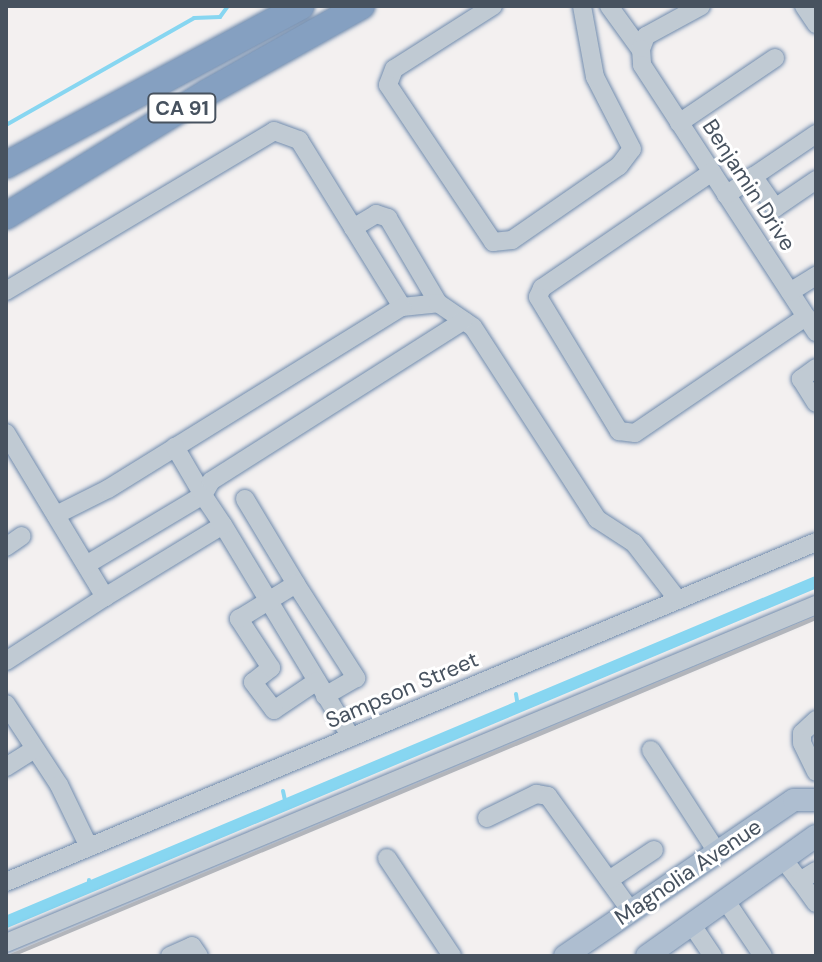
<!DOCTYPE html>
<html>
<head>
<meta charset="utf-8">
<style>
  body { margin:0 }
  #map { position:relative; width:822px; height:962px; overflow:hidden; background:#f3f0f0; font-family:"DM Sans",sans-serif }
  div>[style] { position:absolute }
  [style*='--x'] { left:calc(var(--x)*1px); top:calc(var(--y)*1px); width:calc(var(--w)*1px); rotate:calc(var(--a)*1deg) }
  .stream>* { height:4px; margin:-2px; padding:0 2px; transform-origin:2px; border-radius:2px; background:#87d6f1 }
  .canal>* { height:12px; margin:-6px; padding:0 6px; transform-origin:6px; border-radius:6px; background:#87d6f1 }
  .roads { filter:drop-shadow(0 0 2px #708bad) drop-shadow(0 0 2px #708bad) }
  .minor>* { height:18px; margin:-9px; padding:0 9px; transform-origin:9px; border-radius:9px; background:#c0cad3 }
  .major>* { height:22px; margin:-11px; padding:0 11px; transform-origin:11px; border-radius:11px; background:#aebed0 }
  .highway>* { height:26px; margin:-13px; padding:0 13px; transform-origin:13px; border-radius:13px; background:#85a0c1 }
  .rail>* { height:4px; margin:-2px; padding:0 2px; transform-origin:2px; border-radius:2px; background:#b2b5bb }
  span { translate:-50% -50%; white-space:nowrap; text-align:center; line-height:1.15; -webkit-text-stroke:6px #fff; paint-order:stroke }
  .shield-label span { padding:2px 6px; background:#fff; border:2px solid; border-radius:6px; -webkit-text-stroke-width:0 }
  .shield-label { font-size:20px; color:#47525f; font-weight:700 }
  .street-label { font-size:22px; color:#47525f }
  .frame { position:absolute; inset:0; border:8px solid #47525f; pointer-events:none }
</style>
</head>
<body>
<div id="map">
  <div class="stream">
    <div style="--x:6;--y:125;--w:216;--a:-29.6"></div>
    <div style="--x:194;--y:18;--w:26;--a:-2"></div>
    <div style="--x:220;--y:17;--w:14;--a:-54"></div>
    <div style="--x:516;--y:694;--w:13;--a:81"></div>
    <div style="--x:283;--y:791;--w:14;--a:78"></div>
    <div style="--x:89;--y:880;--w:8;--a:90"></div>
  </div>
  <div class="canal">
    <div style="--x:6;--y:922;--w:878;--a:-22.77"></div>
  </div>
  <div class="roads">
    <div class="minor">
      <div style="--x:493;--y:6;--w:117;--a:147.5"></div>
      <div style="--x:394;--y:69;--w:17;--a:111"></div>
      <div style="--x:388;--y:85;--w:189;--a:56.2"></div>
      <div style="--x:493;--y:242;--w:19;--a:-6"></div>
      <div style="--x:512;--y:240;--w:130;--a:-34.7"></div>
      <div style="--x:619;--y:166;--w:21;--a:-53"></div>
      <div style="--x:632;--y:149;--w:81;--a:-117.2"></div>
      <div style="--x:595;--y:77;--w:72;--a:-100.4"></div>
      <div style="--x:609;--y:6;--w:54;--a:54"></div>
      <div style="--x:701;--y:6;--w:63;--a:151.4"></div>
      <div style="--x:646;--y:36;--w:14;--a:111"></div>
      <div style="--x:641;--y:49;--w:16;--a:86"></div>
      <div style="--x:642;--y:65;--w:319;--a:56.9"></div>
      <div style="--x:804;--y:6;--w:22;--a:56"></div>
      <div style="--x:679;--y:123;--w:116;--a:-34.1"></div>
      <div style="--x:712;--y:172;--w:206;--a:145.7"></div>
      <div style="--x:542;--y:288;--w:10;--a:114"></div>
      <div style="--x:538;--y:297;--w:157;--a:58.8"></div>
      <div style="--x:619;--y:431;--w:16;--a:7"></div>
      <div style="--x:635;--y:433;--w:207;--a:-34.2"></div>
      <div style="--x:753;--y:176;--w:39;--a:55"></div>
      <div style="--x:775;--y:208;--w:50;--a:-34.3"></div>
      <div style="--x:726;--y:195;--w:109;--a:-34.1"></div>
      <div style="--x:353;--y:228;--w:27;--a:-31"></div>
      <div style="--x:376;--y:214;--w:13;--a:18"></div>
      <div style="--x:388;--y:218;--w:99;--a:59.5"></div>
      <div style="--x:6;--y:291;--w:312;--a:-30.8"></div>
      <div style="--x:274;--y:131;--w:27;--a:20"></div>
      <div style="--x:299;--y:140;--w:196;--a:58.3"></div>
      <div style="--x:402;--y:307;--w:36;--a:-6"></div>
      <div style="--x:438;--y:303;--w:42;--a:34.4"></div>
      <div style="--x:473;--y:327;--w:229;--a:57.1"></div>
      <div style="--x:597;--y:519;--w:44;--a:33"></div>
      <div style="--x:634;--y:543;--w:72;--a:52.3"></div>
      <div style="--x:790;--y:292;--w:31;--a:-32"></div>
      <div style="--x:816;--y:368;--w:19;--a:144"></div>
      <div style="--x:801;--y:379;--w:28;--a:58"></div>
      <div style="--x:6;--y:433;--w:192;--a:58.9"></div>
      <div style="--x:105;--y:597;--w:118;--a:147.1"></div>
      <div style="--x:245;--y:499;--w:99;--a:59"></div>
      <div style="--x:56;--y:515;--w:58;--a:-26.6"></div>
      <div style="--x:108;--y:489;--w:346;--a:-31.8"></div>
      <div style="--x:223;--y:525;--w:248;--a:58.9"></div>
      <div style="--x:6;--y:547;--w:19;--a:-35"></div>
      <div style="--x:86;--y:565;--w:136;--a:-30.9"></div>
      <div style="--x:203;--y:495;--w:56;--a:-120.3"></div>
      <div style="--x:105;--y:597;--w:138;--a:-31.4"></div>
      <div style="--x:223;--y:525;--w:36;--a:-124"></div>
      <div style="--x:203;--y:495;--w:16;--a:-60"></div>
      <div style="--x:211;--y:481;--w:299;--a:-32.4"></div>
      <div style="--x:317;--y:681;--w:52;--a:146"></div>
      <div style="--x:274;--y:710;--w:35;--a:-127"></div>
      <div style="--x:253;--y:682;--w:23;--a:-38"></div>
      <div style="--x:271;--y:668;--w:59;--a:-123.1"></div>
      <div style="--x:239;--y:619;--w:67;--a:-31.6"></div>
      <div style="--x:296;--y:584;--w:112;--a:57.4"></div>
      <div style="--x:356;--y:678;--w:36;--a:150"></div>
      <div style="--x:6;--y:704;--w:97;--a:56.8"></div>
      <div style="--x:59;--y:785;--w:69;--a:64.2"></div>
      <div style="--x:816;--y:720;--w:19;--a:137"></div>
      <div style="--x:802;--y:733;--w:10;--a:90"></div>
      <div style="--x:802;--y:743;--w:32;--a:64"></div>
      <div style="--x:651;--y:750;--w:121;--a:57.1"></div>
      <div style="--x:6;--y:767;--w:34;--a:-32"></div>
      <div style="--x:487;--y:818;--w:55;--a:-26.1"></div>
      <div style="--x:536;--y:794;--w:12;--a:9"></div>
      <div style="--x:548;--y:796;--w:142;--a:54.2"></div>
      <div style="--x:387;--y:858;--w:118;--a:56.4"></div>
      <div style="--x:784;--y:860;--w:26;--a:53"></div>
      <div style="--x:800;--y:881;--w:19;--a:-32"></div>
      <div style="--x:609;--y:880;--w:54;--a:-33.7"></div>
      <div style="--x:800;--y:881;--w:27;--a:54"></div>
      <div style="--x:6;--y:882;--w:878;--a:-22.77"></div>
      <div style="--x:726;--y:901;--w:66;--a:56.1"></div>
      <div style="--x:692;--y:925;--w:37;--a:56"></div>
      <div style="--x:6;--y:943;--w:878;--a:-22.65"></div>
      <div style="--x:170;--y:956;--w:24;--a:-24"></div>
      <div style="--x:192;--y:946;--w:12;--a:55"></div>
    </div>
    <div class="major">
      <div style="--x:565;--y:956;--w:277;--a:-34.3"></div>
      <div style="--x:794;--y:800;--w:22;--a:0"></div>
      <div style="--x:647;--y:956;--w:207;--a:-35.4"></div>
    </div>
    <div class="highway">
      <div style="--x:6;--y:165;--w:335;--a:-28.3"></div>
      <div style="--x:6;--y:216;--w:237;--a:-31.5"></div>
      <div style="--x:208;--y:92;--w:176;--a:-29.3"></div>
    </div>
  </div>
  <div class="rail">
    <div style="--x:10;--y:956;--w:874;--a:-22.75"></div>
  </div>
  <div class="shield-label">
    <span style="left:182px;top:108px">CA 91</span>
  </div>
  <div class="street-label">
    <span style="left:749px;top:185px;rotate:57deg">Benjamin Drive</span>
    <span style="left:402px;top:690px;rotate:-23deg">Sampson Street</span>
    <span style="left:688px;top:872px;rotate:-34deg">Magnolia Avenue</span>
  </div>
  <div class="frame"></div>
</div>
</body>
</html>
